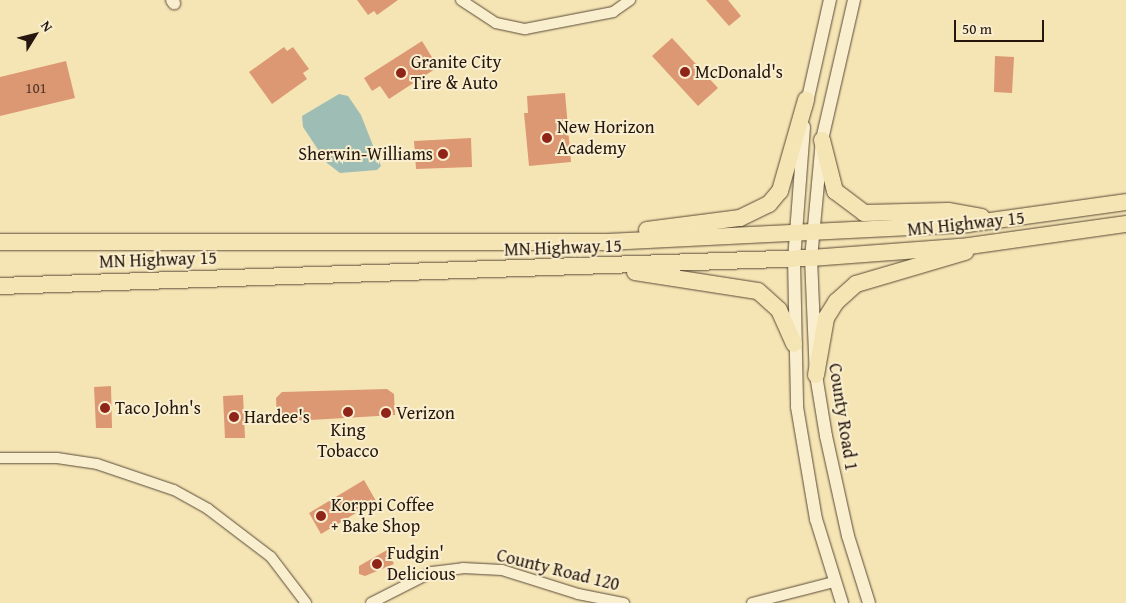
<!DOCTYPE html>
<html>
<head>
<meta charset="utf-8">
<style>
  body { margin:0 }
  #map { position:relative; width:1126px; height:603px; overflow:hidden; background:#f6e5b4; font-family:"Gentium Book Plus",serif }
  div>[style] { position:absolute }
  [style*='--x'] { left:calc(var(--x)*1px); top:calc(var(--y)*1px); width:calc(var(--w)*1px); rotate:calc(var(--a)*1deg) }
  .water>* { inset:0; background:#9ebdb5 }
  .building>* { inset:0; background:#dc9873 }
  .roads { filter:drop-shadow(0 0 1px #594a38) drop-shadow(0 0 1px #594a38) }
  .minor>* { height:10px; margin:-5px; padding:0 5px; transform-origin:5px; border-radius:5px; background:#f9eece }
  .tertiary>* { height:12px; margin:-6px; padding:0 6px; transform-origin:6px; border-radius:6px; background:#f9eece }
  .trunk>* { height:16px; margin:-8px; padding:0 8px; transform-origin:8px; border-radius:8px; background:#f6e5b4 }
  .dots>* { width:14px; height:14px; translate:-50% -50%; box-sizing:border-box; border:2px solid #f9eece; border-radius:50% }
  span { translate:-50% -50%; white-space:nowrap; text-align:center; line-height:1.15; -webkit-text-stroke:4px #f9eece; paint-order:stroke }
  .number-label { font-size:15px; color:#533627 }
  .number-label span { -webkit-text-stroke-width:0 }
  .poi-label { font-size:18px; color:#25160e }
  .left { translate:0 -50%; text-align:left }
  .right { translate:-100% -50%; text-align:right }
  .street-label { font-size:18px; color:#25160e }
  .north { position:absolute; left:10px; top:10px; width:50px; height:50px; -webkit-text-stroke:4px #f9eece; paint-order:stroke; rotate:54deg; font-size:14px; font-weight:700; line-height:20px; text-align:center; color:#25160e }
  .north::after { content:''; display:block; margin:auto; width:18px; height:22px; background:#25160e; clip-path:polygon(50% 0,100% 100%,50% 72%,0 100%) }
  .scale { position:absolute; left:954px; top:20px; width:90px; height:22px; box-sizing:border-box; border:2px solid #25160e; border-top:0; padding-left:6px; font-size:15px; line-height:18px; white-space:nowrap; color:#25160e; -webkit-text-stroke:4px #f9eece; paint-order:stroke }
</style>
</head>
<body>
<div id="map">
  <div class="water">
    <div style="clip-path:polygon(339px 94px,348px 96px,361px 115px,381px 166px,377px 170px,340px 173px,327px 163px,303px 127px,302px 116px)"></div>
  </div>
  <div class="building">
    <div style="clip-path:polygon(357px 0,398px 0,377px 15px,374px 11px,368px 15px)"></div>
    <div style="clip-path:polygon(706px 0,728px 0,741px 16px,729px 26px)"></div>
    <div style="clip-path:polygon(672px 38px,718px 88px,698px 106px,652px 56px)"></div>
    <div style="clip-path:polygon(422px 41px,438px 67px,389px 99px,380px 86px,372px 91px,364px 78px)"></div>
    <div style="clip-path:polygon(284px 47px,287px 51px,293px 47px,309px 69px,303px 73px,307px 79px,272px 104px,249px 72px)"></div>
    <div style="clip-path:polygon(995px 56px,1014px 57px,1012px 93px,994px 92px)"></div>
    <div style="clip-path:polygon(66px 61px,75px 98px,0 116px,0 77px)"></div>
    <div style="clip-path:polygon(565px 93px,571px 162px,529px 166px,524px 113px,528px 113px,527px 96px)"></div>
    <div style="clip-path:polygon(471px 138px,472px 167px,416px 169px,414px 141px)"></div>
    <div style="clip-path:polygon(111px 386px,112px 428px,96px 428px,94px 387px)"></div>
    <div style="clip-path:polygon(387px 389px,394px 394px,395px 415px,277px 422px,276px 398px,282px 392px)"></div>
    <div style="clip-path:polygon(243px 395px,245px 438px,225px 438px,223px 396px)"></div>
    <div style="clip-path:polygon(364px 480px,376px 501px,321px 534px,309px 513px)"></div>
    <div style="clip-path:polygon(387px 550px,394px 564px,365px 576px,359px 574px,359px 566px)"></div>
  </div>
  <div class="roads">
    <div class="minor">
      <div style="--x:461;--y:0;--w:42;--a:33.3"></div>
      <div style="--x:496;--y:23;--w:30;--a:12"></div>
      <div style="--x:525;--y:29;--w:90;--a:-10.9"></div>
      <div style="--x:613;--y:12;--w:21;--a:-35"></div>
      <div style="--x:0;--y:458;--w:57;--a:0"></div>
      <div style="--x:57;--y:458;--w:40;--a:8.5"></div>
      <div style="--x:97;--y:464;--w:81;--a:18.7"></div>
      <div style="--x:174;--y:490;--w:39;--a:29"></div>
      <div style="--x:208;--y:509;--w:79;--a:37.3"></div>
      <div style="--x:271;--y:557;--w:58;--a:52.7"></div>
      <div style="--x:371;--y:603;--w:68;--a:-26.9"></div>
      <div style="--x:432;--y:572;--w:31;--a:-7"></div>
      <div style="--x:463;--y:568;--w:39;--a:3"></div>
      <div style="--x:502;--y:570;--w:80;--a:17.5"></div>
      <div style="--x:578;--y:594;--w:47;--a:11.1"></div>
      <div style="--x:752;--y:603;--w:85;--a:-14.4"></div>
    </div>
    <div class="tertiary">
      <div style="--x:172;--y:0;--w:4;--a:56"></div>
      <div style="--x:854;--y:0;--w:144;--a:102.9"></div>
      <div style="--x:822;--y:140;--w:119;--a:95.3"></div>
      <div style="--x:811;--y:258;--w:117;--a:87.6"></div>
      <div style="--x:816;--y:375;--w:62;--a:80.7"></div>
      <div style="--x:826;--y:436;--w:102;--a:77.6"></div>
      <div style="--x:848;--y:536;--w:70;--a:72.6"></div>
      <div style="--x:806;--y:107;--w:110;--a:-77.4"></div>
      <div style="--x:804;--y:127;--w:132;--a:94.3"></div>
      <div style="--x:794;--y:259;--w:148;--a:88.8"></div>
      <div style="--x:797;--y:407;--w:114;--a:80.4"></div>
      <div style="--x:816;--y:519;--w:88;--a:72.8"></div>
    </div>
    <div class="trunk">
      <div style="--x:822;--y:140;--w:53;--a:75.7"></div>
      <div style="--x:835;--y:191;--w:36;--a:37"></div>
      <div style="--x:864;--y:213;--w:84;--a:-1.4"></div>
      <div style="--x:948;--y:211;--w:34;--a:10"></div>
      <div style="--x:647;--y:230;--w:94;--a:-7.4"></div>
      <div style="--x:740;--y:218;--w:32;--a:-26"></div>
      <div style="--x:769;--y:204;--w:17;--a:-50"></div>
      <div style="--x:780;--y:191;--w:95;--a:-74.1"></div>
      <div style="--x:0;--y:242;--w:605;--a:0"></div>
      <div style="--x:605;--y:242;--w:363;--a:-2.8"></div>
      <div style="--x:968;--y:224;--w:160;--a:-7.9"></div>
      <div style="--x:635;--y:272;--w:124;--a:8.8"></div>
      <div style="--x:758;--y:291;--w:28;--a:42"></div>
      <div style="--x:779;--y:310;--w:37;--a:66"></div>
      <div style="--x:0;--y:286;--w:811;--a:-1.98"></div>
      <div style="--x:811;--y:258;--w:158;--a:-4.3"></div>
      <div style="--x:969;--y:246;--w:159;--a:-8"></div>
      <div style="--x:816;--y:375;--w:58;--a:-80"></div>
      <div style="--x:826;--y:318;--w:19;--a:-58"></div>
      <div style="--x:836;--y:302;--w:27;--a:-42"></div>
      <div style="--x:856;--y:284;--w:114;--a:-16.4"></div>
    </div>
  </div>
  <div class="dots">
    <div style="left:685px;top:72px;background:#8f2418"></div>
    <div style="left:401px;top:73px;background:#8f2418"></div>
    <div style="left:547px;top:138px;background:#8f2418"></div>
    <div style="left:443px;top:154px;background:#8f2418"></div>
    <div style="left:105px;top:408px;background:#8f2418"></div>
    <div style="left:348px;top:412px;background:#8f2418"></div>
    <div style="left:386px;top:413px;background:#8f2418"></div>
    <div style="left:234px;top:417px;background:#8f2418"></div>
    <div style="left:321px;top:516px;background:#8f2418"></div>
    <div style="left:377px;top:564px;background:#8f2418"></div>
  </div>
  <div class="number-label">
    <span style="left:36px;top:88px">101</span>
  </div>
  <div class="poi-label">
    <span class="left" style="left:411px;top:73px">Granite City<br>Tire &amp; Auto</span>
    <span class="left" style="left:695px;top:72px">McDonald's</span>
    <span class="left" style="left:557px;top:138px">New Horizon<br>Academy</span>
    <span class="right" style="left:433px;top:154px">Sherwin-Williams</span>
    <span class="left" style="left:115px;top:408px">Taco John's</span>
    <span class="left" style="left:396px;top:413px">Verizon</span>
    <span class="left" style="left:244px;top:417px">Hardee's</span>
    <span style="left:348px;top:441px">King<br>Tobacco</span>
    <span class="left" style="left:331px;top:516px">Korppi Coffee<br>+ Bake Shop</span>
    <span class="left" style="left:387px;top:564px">Fudgin'<br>Delicious</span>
  </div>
  <div class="street-label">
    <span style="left:966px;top:224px;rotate:-6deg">MN Highway 15</span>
    <span style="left:563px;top:248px;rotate:-2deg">MN Highway 15</span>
    <span style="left:158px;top:260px;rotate:-2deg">MN Highway 15</span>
    <span style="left:843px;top:417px;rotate:81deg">County Road 1</span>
    <span style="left:558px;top:570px;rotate:14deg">County Road 120</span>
  </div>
  <div class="north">N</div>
  <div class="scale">50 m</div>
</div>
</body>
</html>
